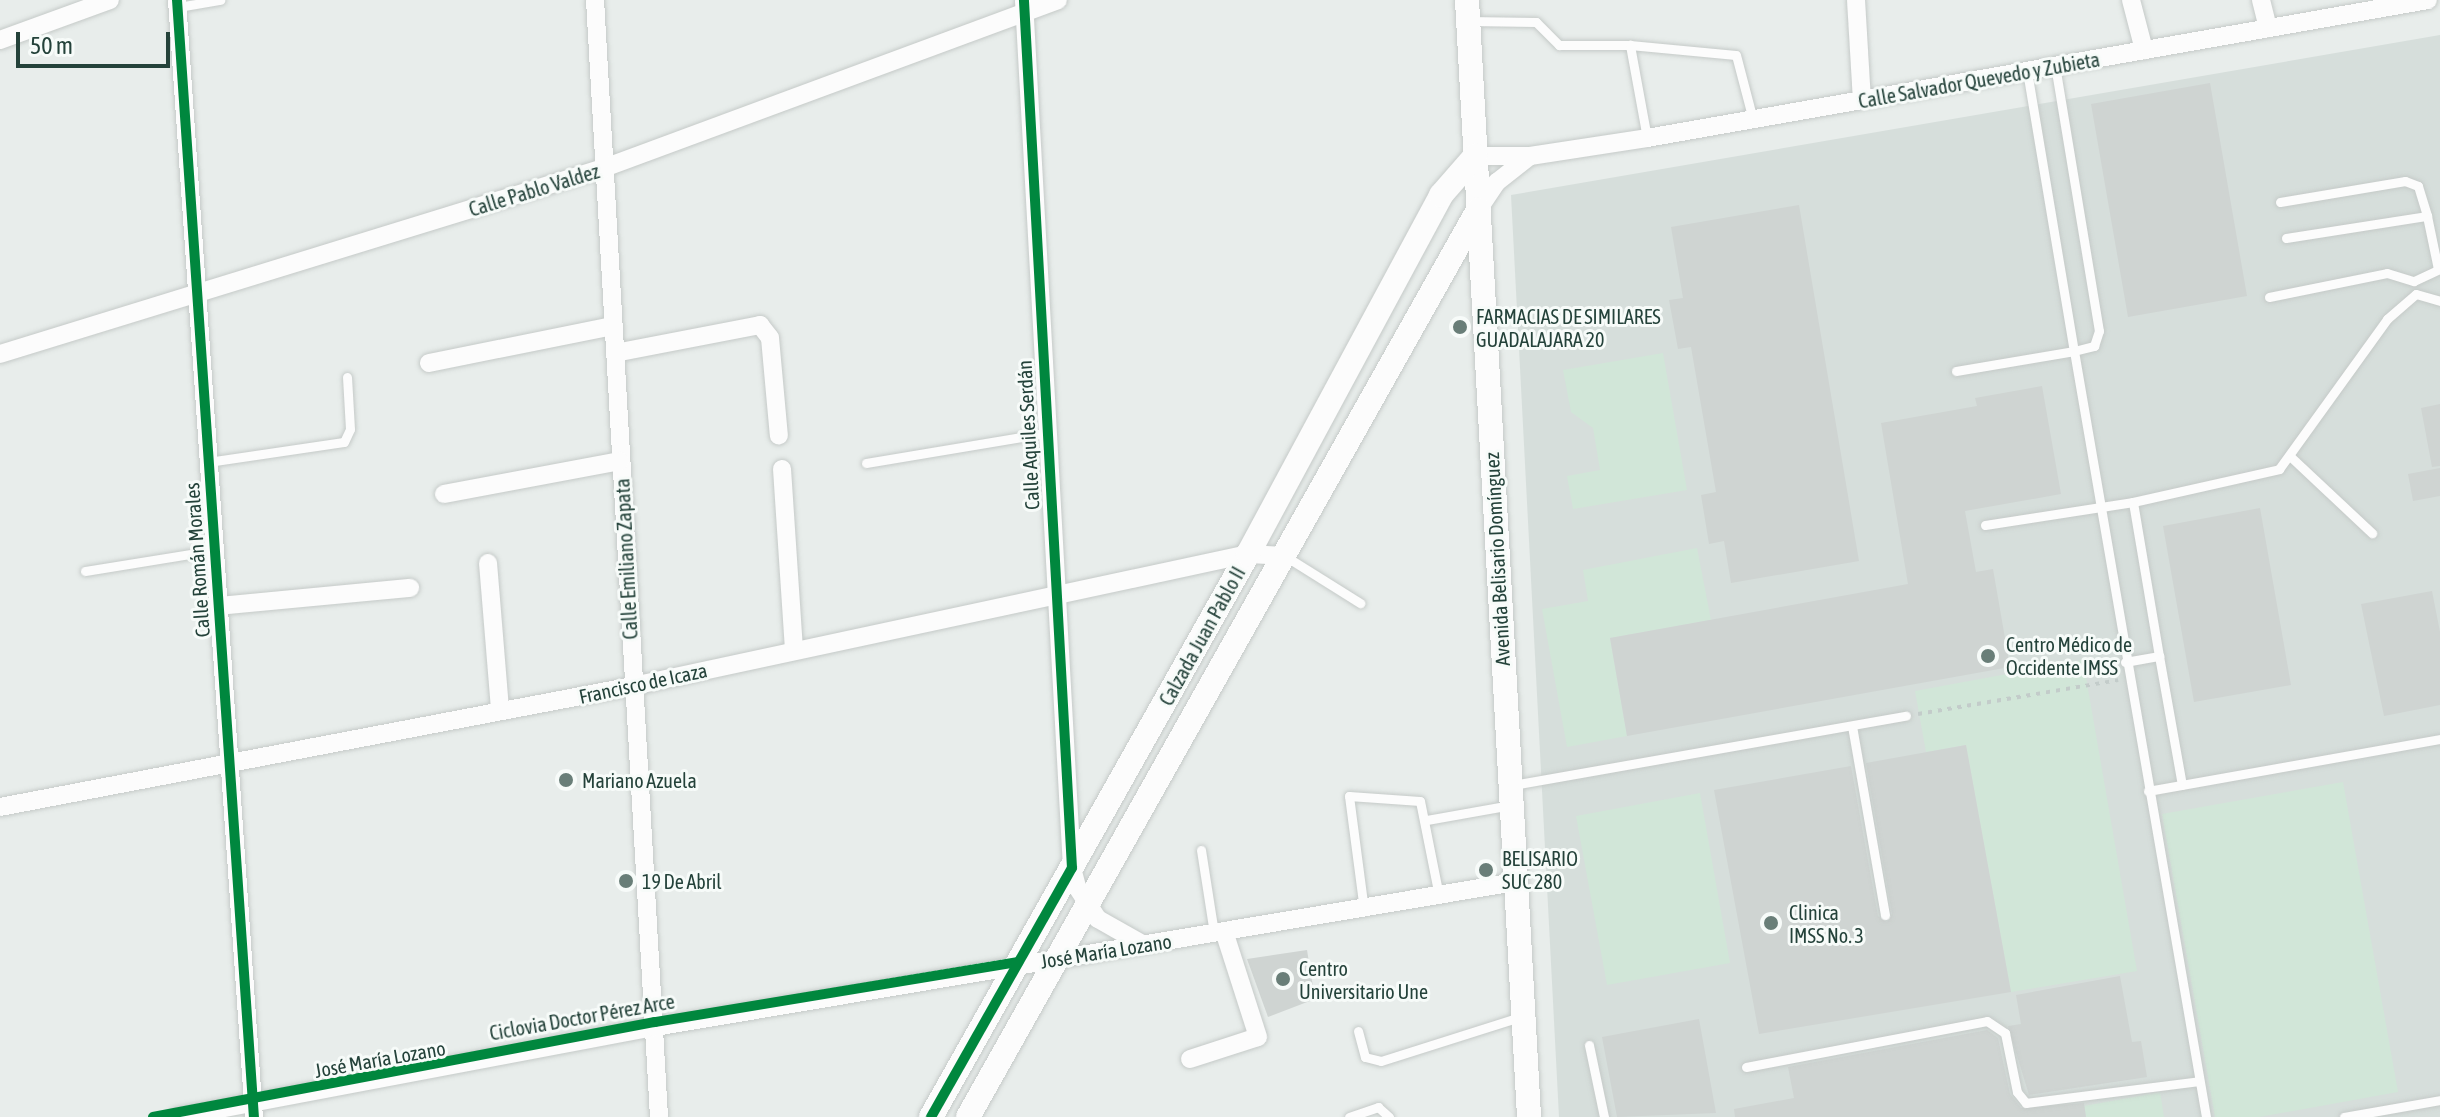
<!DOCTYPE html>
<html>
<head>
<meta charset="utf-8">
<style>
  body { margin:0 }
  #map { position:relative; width:2440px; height:1117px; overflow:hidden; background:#e8edeb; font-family:"Asap Condensed",sans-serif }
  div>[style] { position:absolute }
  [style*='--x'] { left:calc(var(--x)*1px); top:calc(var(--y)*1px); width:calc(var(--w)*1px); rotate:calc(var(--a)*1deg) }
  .built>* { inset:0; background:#d6dedb }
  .green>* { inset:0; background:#d1e6d8 }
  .building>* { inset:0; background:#cfd4d2 }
  .path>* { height:4px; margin-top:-2px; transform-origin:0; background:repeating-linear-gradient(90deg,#c3ccca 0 4px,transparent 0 10px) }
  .roads { filter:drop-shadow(0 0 2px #c5cac8) drop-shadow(0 0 2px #c5cac8) }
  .lane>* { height:9px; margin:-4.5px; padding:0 4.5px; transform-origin:4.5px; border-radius:4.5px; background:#fcfcfc }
  .street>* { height:18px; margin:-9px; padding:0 9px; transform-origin:9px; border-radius:9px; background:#fcfcfc }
  .secondary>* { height:24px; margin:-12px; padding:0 12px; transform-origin:12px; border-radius:12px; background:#fcfcfc }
  .cycleway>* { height:10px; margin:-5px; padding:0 5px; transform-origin:5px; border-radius:5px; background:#00873e }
  .dots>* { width:22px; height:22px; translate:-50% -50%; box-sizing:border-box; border:4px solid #f7fbf9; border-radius:50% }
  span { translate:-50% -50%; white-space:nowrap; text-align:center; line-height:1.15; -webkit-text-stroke:6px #f7fbf9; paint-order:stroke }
  .street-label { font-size:20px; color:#24423a }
  .poi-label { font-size:20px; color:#24423a }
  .left { translate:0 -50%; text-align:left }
  .scale { position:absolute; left:16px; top:32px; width:154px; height:36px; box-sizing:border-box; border:4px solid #24423a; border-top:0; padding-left:10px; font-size:24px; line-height:28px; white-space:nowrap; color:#24423a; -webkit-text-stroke:6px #f7fbf9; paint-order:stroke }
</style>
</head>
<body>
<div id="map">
  <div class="built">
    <div style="clip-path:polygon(2440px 35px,2440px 1117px,1559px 1117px,1511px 195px)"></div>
  </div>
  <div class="green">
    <div style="clip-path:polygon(1663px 353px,1687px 490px,1573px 509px,1567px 476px,1600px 470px,1593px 428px,1571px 412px,1563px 370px)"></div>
    <div style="clip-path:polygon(1697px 548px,1711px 620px,1610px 638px,1627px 736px,1567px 747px,1542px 609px,1588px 601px,1583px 570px)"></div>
    <div style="clip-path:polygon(2083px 660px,2137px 971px,2011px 992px,1966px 745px,1926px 752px,1915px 691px)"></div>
    <div style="clip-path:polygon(2343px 782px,2398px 1092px,2259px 1117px,2215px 1117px,2162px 814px)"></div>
    <div style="clip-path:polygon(1700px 793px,1730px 963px,1607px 985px,1576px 816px)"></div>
    <div style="clip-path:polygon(2160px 1092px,2164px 1117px,2086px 1117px,2084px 1106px)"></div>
  </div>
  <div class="building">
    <div style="clip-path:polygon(2210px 83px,2247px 296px,2128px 317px,2091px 104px)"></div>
    <div style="clip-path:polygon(1799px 205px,1859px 561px,1731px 583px,1724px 541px,1709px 544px,1701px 495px,1716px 492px,1691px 347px,1678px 349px,1669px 300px,1683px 298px,1671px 227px)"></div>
    <div style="clip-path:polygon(2042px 386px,2061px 494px,1965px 511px,1976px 572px,1993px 569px,2010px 667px,1627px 736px,1610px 638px,1908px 584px,1881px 423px,1977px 406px,1975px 398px)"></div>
    <div style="clip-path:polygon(2440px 404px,2440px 466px,2432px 467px,2421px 408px)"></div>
    <div style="clip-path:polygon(2440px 468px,2440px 496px,2413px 501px,2408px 474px)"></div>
    <div style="clip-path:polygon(2260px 508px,2291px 685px,2194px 702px,2163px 526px)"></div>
    <div style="clip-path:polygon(2432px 591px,2440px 632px,2440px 705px,2384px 716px,2361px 604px)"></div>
    <div style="clip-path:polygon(1966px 745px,2011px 992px,1759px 1034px,1714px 790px,1851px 766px,1878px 916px,1887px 922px,1892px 914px,1866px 763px)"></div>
    <div style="clip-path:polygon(1307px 950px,1315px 999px,1268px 1017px,1247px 959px)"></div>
    <div style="clip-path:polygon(2120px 976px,2132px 1042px,2141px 1041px,2147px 1077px,2029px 1095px,2008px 1026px,2021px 1024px,2016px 995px)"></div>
    <div style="clip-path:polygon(1699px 1019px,1716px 1113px,1617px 1117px,1602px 1037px)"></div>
    <div style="clip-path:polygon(1987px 1030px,1998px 1038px,2010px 1094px,2021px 1108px,2084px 1103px,2086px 1117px,1735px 1117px,1734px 1109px,1794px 1098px,1788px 1067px)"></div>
  </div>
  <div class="path">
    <div style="--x:1918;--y:714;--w:203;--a:-9.6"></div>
  </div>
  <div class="roads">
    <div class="lane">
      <div style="--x:178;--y:7;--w:43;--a:-9.5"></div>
      <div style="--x:1468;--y:21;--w:68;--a:0.8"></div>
      <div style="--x:1536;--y:22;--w:33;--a:45"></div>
      <div style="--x:1559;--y:45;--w:71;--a:0"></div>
      <div style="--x:2027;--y:71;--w:284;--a:80.5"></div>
      <div style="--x:2074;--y:351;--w:21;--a:-14"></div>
      <div style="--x:2094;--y:346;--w:16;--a:-72"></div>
      <div style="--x:2099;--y:331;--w:269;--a:-99.4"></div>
      <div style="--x:1647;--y:138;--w:95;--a:-100.4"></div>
      <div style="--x:1630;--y:45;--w:106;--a:5.4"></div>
      <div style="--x:1736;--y:55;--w:67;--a:75.3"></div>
      <div style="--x:2280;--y:202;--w:127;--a:-9.5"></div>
      <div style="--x:2405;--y:181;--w:14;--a:21"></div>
      <div style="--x:2418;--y:186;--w:31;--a:73"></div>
      <div style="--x:2286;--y:238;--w:143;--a:-8.9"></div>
      <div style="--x:2427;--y:216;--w:54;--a:78.3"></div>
      <div style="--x:2414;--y:281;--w:29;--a:-25"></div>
      <div style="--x:2416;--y:294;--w:25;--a:16"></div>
      <div style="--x:2269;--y:297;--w:120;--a:-11.5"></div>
      <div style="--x:2387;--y:273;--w:28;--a:17"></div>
      <div style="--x:1956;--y:371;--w:120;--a:-9.6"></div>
      <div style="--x:2074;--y:351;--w:777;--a:80.22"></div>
      <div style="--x:2292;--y:458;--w:110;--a:43.2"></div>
      <div style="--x:208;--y:462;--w:137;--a:-8.4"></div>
      <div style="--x:344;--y:442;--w:14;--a:-65"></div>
      <div style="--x:350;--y:429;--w:52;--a:-93.3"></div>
      <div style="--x:866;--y:463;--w:182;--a:-9.5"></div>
      <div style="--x:1985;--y:525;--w:150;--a:-8.8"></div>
      <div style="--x:2133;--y:502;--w:150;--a:-12.7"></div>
      <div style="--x:2279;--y:469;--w:185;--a:-54.2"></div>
      <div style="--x:2387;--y:319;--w:38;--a:-41"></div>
      <div style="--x:1285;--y:556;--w:89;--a:32.1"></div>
      <div style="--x:85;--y:571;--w:131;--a:-9.2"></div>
      <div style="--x:2159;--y:656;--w:131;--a:79.9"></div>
      <div style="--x:2125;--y:662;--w:35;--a:-10"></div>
      <div style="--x:2159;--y:656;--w:156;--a:-99.6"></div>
      <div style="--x:1852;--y:726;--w:192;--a:80.1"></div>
      <div style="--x:1513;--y:785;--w:399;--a:-10"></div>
      <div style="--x:2148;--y:791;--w:297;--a:-10.1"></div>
      <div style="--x:1427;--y:820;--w:85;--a:-10.1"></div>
      <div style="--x:1201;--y:850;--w:84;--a:81.1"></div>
      <div style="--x:1364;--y:910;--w:115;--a:-97.5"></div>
      <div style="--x:1349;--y:796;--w:71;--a:4"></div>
      <div style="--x:1420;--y:801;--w:97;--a:78.7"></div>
      <div style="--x:1358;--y:1031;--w:27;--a:75"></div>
      <div style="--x:1365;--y:1057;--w:16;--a:14"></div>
      <div style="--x:1381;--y:1061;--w:149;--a:-17.6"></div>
      <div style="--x:1589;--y:1045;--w:74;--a:78.2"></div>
      <div style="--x:1746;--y:1067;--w:245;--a:-10.8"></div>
      <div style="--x:1987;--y:1021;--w:22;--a:34"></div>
      <div style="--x:2005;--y:1033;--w:60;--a:78.5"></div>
      <div style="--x:2017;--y:1092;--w:14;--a:51"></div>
      <div style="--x:2026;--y:1103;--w:174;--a:-7.2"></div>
      <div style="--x:1349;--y:1117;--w:31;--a:-19"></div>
      <div style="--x:1378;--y:1107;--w:15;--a:42"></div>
      <div style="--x:2344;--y:1117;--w:97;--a:-10"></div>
    </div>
    <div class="street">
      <div style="--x:177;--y:0;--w:1120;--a:86.06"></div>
      <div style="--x:595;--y:0;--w:1119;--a:86.72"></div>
      <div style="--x:1856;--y:0;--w:100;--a:86.6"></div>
      <div style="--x:2131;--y:0;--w:52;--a:75.4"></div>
      <div style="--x:2261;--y:0;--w:29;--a:76"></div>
      <div style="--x:1024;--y:1;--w:868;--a:86.83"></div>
      <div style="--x:1072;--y:868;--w:20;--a:75"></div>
      <div style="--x:1077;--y:887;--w:38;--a:57"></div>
      <div style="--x:1098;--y:919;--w:51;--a:29.6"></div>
      <div style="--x:0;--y:40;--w:117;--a:-20"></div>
      <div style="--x:1475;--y:156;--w:55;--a:0"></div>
      <div style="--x:1530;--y:156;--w:118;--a:-8.7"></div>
      <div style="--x:1647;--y:138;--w:793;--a:-10.02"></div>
      <div style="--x:1478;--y:210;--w:34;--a:-56"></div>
      <div style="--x:1497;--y:182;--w:42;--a:-38.2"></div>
      <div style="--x:615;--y:353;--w:148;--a:-10.9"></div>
      <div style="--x:760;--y:325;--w:16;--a:52"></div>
      <div style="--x:770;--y:338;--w:98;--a:84.8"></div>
      <div style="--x:0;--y:354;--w:632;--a:-17.12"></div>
      <div style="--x:604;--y:168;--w:484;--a:-20.3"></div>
      <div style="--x:429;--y:363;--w:188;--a:-11.4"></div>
      <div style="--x:782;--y:469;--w:182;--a:86.2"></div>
      <div style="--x:444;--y:494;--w:179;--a:-10.6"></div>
      <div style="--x:488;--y:563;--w:147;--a:85.3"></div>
      <div style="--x:218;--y:606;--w:193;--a:-5.4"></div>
      <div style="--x:0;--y:807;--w:644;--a:-10.82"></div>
      <div style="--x:633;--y:686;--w:629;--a:-12.11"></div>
      <div style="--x:1248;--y:554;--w:36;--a:3"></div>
      <div style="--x:1190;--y:1059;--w:71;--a:-17.9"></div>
      <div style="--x:1258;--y:1037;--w:111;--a:-107.8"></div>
      <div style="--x:177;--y:1117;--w:486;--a:-10.7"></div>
      <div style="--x:655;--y:1027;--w:872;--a:-9.57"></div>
    </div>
    <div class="secondary">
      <div style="--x:1467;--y:0;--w:1119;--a:86.82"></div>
      <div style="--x:931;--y:1117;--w:646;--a:-60.62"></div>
      <div style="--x:1248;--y:554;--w:408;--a:-61.7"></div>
      <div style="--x:1441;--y:195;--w:52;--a:-48.9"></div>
      <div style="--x:968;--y:1117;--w:1041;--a:-60.65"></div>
    </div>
  </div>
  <div class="cycleway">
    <div style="--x:177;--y:0;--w:1120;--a:86.06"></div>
    <div style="--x:153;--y:1117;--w:511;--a:-10.72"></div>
    <div style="--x:655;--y:1022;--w:368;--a:-9.4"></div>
    <div style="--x:931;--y:1117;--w:286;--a:-60.5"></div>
    <div style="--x:1072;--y:868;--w:869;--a:-93.17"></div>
  </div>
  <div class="dots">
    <div style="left:1460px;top:327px;background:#697e78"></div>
    <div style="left:1988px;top:656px;background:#697e78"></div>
    <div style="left:566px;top:780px;background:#697e78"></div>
    <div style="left:1486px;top:870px;background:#697e78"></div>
    <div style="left:626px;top:881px;background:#697e78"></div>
    <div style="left:1771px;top:923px;background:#697e78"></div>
    <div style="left:1283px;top:979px;background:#697e78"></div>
  </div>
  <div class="street-label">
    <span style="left:1979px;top:80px;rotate:-10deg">Calle Salvador Quevedo y Zubieta</span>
    <span style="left:534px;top:190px;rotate:-17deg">Calle Pablo Valdez</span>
    <span style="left:1028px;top:435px;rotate:-93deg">Calle Aquiles Serdán</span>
    <span style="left:626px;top:559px;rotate:-93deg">Calle Emiliano Zapata</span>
    <span style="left:1497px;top:559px;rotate:-93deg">Avenida Belisario Domínguez</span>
    <span style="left:197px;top:560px;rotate:-94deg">Calle Román Morales</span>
    <span style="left:1202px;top:636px;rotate:-61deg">Calzada Juan Pablo II</span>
    <span style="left:643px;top:683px;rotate:-12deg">Francisco de Icaza</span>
    <span style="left:1106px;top:951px;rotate:-9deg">José María Lozano</span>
    <span style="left:582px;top:1017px;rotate:-10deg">Ciclovia Doctor Pérez Arce</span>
    <span style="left:380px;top:1059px;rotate:-10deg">José María Lozano</span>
  </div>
  <div class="poi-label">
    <span class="left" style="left:1476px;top:328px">FARMACIAS DE SIMILARES<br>GUADALAJARA 20</span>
    <span class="left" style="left:2006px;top:656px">Centro Médico de<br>Occidente IMSS</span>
    <span class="left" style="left:582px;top:780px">Mariano Azuela</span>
    <span class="left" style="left:1502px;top:870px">BELISARIO<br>SUC 280</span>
    <span class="left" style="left:642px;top:881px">19 De Abril</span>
    <span class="left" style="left:1789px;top:924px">Clinica<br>IMSS No. 3</span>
    <span class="left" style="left:1299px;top:980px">Centro<br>Universitario Une</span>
  </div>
  <div class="scale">50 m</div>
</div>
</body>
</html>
